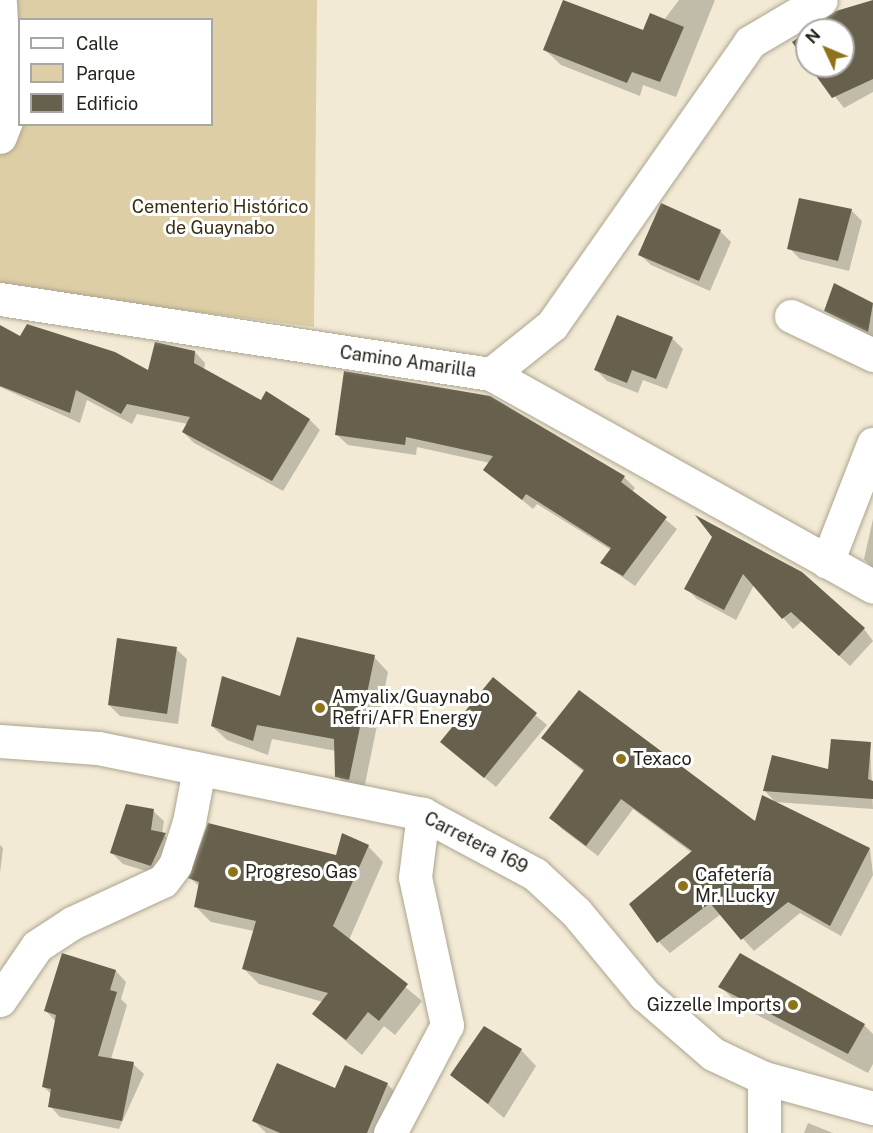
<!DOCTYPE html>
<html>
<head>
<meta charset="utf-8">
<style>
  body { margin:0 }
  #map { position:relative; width:873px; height:1133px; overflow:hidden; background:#f2ead4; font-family:"Public Sans",sans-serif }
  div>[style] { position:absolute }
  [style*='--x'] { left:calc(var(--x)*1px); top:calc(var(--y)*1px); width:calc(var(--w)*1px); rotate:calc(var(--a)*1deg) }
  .green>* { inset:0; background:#ddcea5 }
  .shadow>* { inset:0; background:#0003 }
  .building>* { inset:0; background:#67604d }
  .roads { filter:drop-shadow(0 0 2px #aca490) drop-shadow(0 0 2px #aca490) }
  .minor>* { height:33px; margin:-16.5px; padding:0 16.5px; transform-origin:16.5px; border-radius:16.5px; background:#fff }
  .dots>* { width:16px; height:16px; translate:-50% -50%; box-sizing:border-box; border:3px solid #fff; border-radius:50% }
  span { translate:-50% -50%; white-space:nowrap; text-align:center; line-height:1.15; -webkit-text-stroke:6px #fff; paint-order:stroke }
  .park-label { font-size:18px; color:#382e12 }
  .street-label { font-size:18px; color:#26231b }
  .poi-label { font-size:18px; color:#26231b }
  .left { translate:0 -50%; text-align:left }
  .right { translate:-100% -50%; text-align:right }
  .legend { position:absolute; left:18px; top:18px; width:195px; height:108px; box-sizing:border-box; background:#fff; border:2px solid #a8a7a4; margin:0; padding:8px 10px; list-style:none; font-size:18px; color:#26231b }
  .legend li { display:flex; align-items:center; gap:12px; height:30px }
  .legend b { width:30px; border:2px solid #a8a7a4 }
  .north { position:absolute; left:795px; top:18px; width:60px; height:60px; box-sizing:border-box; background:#fff; border:2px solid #a8a7a4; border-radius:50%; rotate:314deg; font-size:16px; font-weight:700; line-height:24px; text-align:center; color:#26231b }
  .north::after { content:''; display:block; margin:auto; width:21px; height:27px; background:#8f7318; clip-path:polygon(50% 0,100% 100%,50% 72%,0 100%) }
</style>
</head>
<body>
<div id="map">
  <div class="green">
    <div style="clip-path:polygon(evenodd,0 0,317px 0,314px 327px,0 287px,0 0,20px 20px,212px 20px,212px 124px,20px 124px,20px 20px)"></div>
  </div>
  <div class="shadow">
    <div style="clip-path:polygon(679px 0,715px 0,676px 97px,643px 85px,640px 96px,561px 65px,545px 50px,648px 41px)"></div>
    <div style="clip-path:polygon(873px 1px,873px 92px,844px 108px,811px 66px,843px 66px,843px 30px,812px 30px)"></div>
    <div style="clip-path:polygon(662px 205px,720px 231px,731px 242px,710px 291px,651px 265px,640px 255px)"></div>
    <div style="clip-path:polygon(851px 210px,862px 221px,849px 271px,800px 259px,789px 248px)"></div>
    <div style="clip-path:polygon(835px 285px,873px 304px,873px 339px,826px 311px)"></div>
    <div style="clip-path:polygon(672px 338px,683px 349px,667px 389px,643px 380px,638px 393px,607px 381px,596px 370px)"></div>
    <div style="clip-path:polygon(195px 352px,205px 363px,204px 370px,261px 402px,310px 420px,320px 430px,283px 491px,194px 443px,183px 432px,188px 424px,137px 414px,132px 424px,87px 400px,80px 423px,0 387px,0 374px,149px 372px)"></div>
    <div style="clip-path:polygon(345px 372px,624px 477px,635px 488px,632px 492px,677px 529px,635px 586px,602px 563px,611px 550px,537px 504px,533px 509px,485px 469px,490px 463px,417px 447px,416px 455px,348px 445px,337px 435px)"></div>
    <div style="clip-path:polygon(873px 519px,873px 568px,864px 559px)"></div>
    <div style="clip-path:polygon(713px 537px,864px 629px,873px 641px,850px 666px,802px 621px,793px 629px,754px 585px,736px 620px,697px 599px,686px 588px)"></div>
    <div style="clip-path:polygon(176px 649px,187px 659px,178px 724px,120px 716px,109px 705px)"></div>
    <div style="clip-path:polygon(374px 657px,388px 672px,363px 794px,352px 791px,337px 776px,336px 751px,272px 739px,268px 755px,227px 740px,212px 726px)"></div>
    <div style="clip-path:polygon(493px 679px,547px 725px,496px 787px,453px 752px)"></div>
    <div style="clip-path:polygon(543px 738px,756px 824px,763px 797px,870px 849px,873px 875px,841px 936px,800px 913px,754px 951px,721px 914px,670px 953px,659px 942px,692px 853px,633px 809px,598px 856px,562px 829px,551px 818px,584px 772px)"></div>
    <div style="clip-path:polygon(870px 744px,873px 809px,775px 802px,765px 791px,830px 771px)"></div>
    <div style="clip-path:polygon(153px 811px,164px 821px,162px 834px,176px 845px,162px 876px,123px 864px,112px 853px)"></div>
    <div style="clip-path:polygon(0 845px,3px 848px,0 873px)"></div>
    <div style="clip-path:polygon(368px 846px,383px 862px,349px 940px,422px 1001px,395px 1035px,384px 1026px,362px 1055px,314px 1014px,323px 1002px,259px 984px,243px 968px,254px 931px,211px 922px,196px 907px,200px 887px,190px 878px,337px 857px)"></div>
    <div style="clip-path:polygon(116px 971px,126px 982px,121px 999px,127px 1005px,111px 1059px,133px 1064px,144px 1074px,119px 1129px,60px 1117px,50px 1106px,52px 1095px,44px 1087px,56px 1022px,45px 1010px)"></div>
    <div style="clip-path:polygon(720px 986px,864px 1025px,873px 1034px,873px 1064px,868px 1073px,740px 1006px)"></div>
    <div style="clip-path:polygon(521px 1050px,536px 1066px,504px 1118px,452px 1074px)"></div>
    <div style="clip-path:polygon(387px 1084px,403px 1100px,389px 1133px,266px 1133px,254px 1121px,336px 1090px)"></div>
    <div style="clip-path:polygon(808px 1123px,833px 1133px,804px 1133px)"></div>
  </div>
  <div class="building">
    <div style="clip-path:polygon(563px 0,643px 30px,650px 13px,684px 27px,660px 82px,632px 72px,627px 83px,543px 50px)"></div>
    <div style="clip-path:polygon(873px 0,873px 79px,832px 98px,809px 66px,843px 66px,843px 30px,809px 30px,836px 11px)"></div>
    <div style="clip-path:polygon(807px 31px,807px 63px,792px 42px)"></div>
    <div style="clip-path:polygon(799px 198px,852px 209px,838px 261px,787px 249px)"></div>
    <div style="clip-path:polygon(661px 203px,721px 230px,699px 281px,638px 255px)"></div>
    <div style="clip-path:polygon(834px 283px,873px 303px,868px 332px,824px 311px)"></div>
    <div style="clip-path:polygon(617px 315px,673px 337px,656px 379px,632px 370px,627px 383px,594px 370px)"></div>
    <div style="clip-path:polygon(27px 324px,115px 352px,148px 370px,155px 342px,195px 351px,194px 363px,261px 400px,266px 391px,310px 419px,272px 481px,182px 432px,190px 417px,127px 404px,121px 414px,76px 390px,70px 413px,0 386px,0 325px,20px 336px)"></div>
    <div style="clip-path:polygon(344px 371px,490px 396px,625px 476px,621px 482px,667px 517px,623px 576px,600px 563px,611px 548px,526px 494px,522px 500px,483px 470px,493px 456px,406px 437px,405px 445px,335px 435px)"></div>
    <div style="clip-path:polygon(695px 515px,802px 572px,865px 628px,839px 656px,791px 612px,782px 619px,743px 574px,724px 610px,684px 589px,712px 537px)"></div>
    <div style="clip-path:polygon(297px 637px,375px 655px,349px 780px,335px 777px,334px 739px,257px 725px,253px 741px,211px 726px,222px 676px,280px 696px)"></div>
    <div style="clip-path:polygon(117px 638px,177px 647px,167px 714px,108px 705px)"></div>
    <div style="clip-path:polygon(493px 677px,537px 713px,484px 778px,440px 742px)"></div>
    <div style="clip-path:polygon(579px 690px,755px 821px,762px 795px,870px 848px,830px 926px,788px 902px,741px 940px,710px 903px,657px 943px,629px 904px,692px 851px,621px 799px,586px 846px,549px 818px,584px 770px,541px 738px)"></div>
    <div style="clip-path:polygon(831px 739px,871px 742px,868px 779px,873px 781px,873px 799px,763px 791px,772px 755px,828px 769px)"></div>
    <div style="clip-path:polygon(126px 804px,154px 809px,151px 830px,166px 833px,151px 866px,110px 853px)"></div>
    <div style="clip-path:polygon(208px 823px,336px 855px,342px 833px,369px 845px,333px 926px,408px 984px,379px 1021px,368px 1012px,346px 1040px,312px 1014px,328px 993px,242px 969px,256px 921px,194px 907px,199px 882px,188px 878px)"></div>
    <div style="clip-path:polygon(62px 953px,116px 970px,110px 990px,117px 992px,98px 1056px,134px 1062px,122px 1121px,48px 1107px,51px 1089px,42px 1087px,56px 1015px,44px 1011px)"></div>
    <div style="clip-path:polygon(740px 953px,865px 1024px,848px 1054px,718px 987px)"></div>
    <div style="clip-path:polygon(484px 1026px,522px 1049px,488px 1104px,450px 1075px)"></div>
    <div style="clip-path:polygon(277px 1063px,335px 1088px,345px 1065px,388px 1083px,367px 1133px,280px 1133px,252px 1121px)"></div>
  </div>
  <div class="roads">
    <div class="minor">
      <div style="--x:0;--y:3;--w:118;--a:87.1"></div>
      <div style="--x:6;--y:121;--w:17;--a:111"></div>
      <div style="--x:0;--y:299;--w:497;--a:8.7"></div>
      <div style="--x:491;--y:374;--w:437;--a:29.1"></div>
      <div style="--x:791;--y:316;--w:91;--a:25.4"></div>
      <div style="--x:491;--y:374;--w:78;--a:-38.8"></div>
      <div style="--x:552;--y:325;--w:345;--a:-55"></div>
      <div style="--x:750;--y:42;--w:82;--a:-30.6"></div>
      <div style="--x:827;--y:562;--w:127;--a:-68.7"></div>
      <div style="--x:0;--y:741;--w:98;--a:4.1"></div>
      <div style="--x:98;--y:748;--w:332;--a:11.5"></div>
      <div style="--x:423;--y:814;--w:127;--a:28.2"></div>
      <div style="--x:535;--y:874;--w:56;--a:42.8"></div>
      <div style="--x:576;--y:912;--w:108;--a:50.3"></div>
      <div style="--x:645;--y:995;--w:90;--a:40.9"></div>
      <div style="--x:713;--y:1054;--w:56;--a:25.2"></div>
      <div style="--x:764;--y:1078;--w:113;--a:15.4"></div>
      <div style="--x:0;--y:1000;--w:65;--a:-55.6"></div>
      <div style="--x:37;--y:946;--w:42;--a:-33.3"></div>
      <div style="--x:72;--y:923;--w:100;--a:-24.8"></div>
      <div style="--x:163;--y:881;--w:20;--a:-53"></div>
      <div style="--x:175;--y:865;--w:45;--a:-72"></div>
      <div style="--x:189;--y:822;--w:54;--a:-79.3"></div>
      <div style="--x:764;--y:1078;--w:55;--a:90"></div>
      <div style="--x:390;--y:1133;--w:122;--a:-62.2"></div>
      <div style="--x:447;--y:1025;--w:151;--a:-102.2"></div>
      <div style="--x:415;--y:877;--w:64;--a:-82.8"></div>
    </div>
  </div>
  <div class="dots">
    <div style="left:320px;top:708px;background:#8f7318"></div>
    <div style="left:621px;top:759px;background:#8f7318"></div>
    <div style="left:233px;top:872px;background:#8f7318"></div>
    <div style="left:683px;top:886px;background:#8f7318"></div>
    <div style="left:793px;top:1005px;background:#8f7318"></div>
  </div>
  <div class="park-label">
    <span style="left:220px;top:218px">Cementerio Histórico<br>de Guaynabo</span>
  </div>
  <div class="street-label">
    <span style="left:408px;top:362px;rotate:8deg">Camino Amarilla</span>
    <span style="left:476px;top:843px;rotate:27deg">Carretera 169</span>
  </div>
  <div class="poi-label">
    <span class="left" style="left:332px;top:708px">Amyalix/Guaynabo<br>Refri/AFR Energy</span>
    <span class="left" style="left:633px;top:759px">Texaco</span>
    <span class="left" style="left:245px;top:872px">Progreso Gas</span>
    <span class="left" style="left:695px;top:886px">Cafetería<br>Mr. Lucky</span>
    <span class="right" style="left:781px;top:1005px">Gizzelle Imports</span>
  </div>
  <ul class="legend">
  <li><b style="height:8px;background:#fff"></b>Calle</li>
  <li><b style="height:16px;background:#ddcea5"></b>Parque</li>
  <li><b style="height:16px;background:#67604d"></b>Edificio</li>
  </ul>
  <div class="north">N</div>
</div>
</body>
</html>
